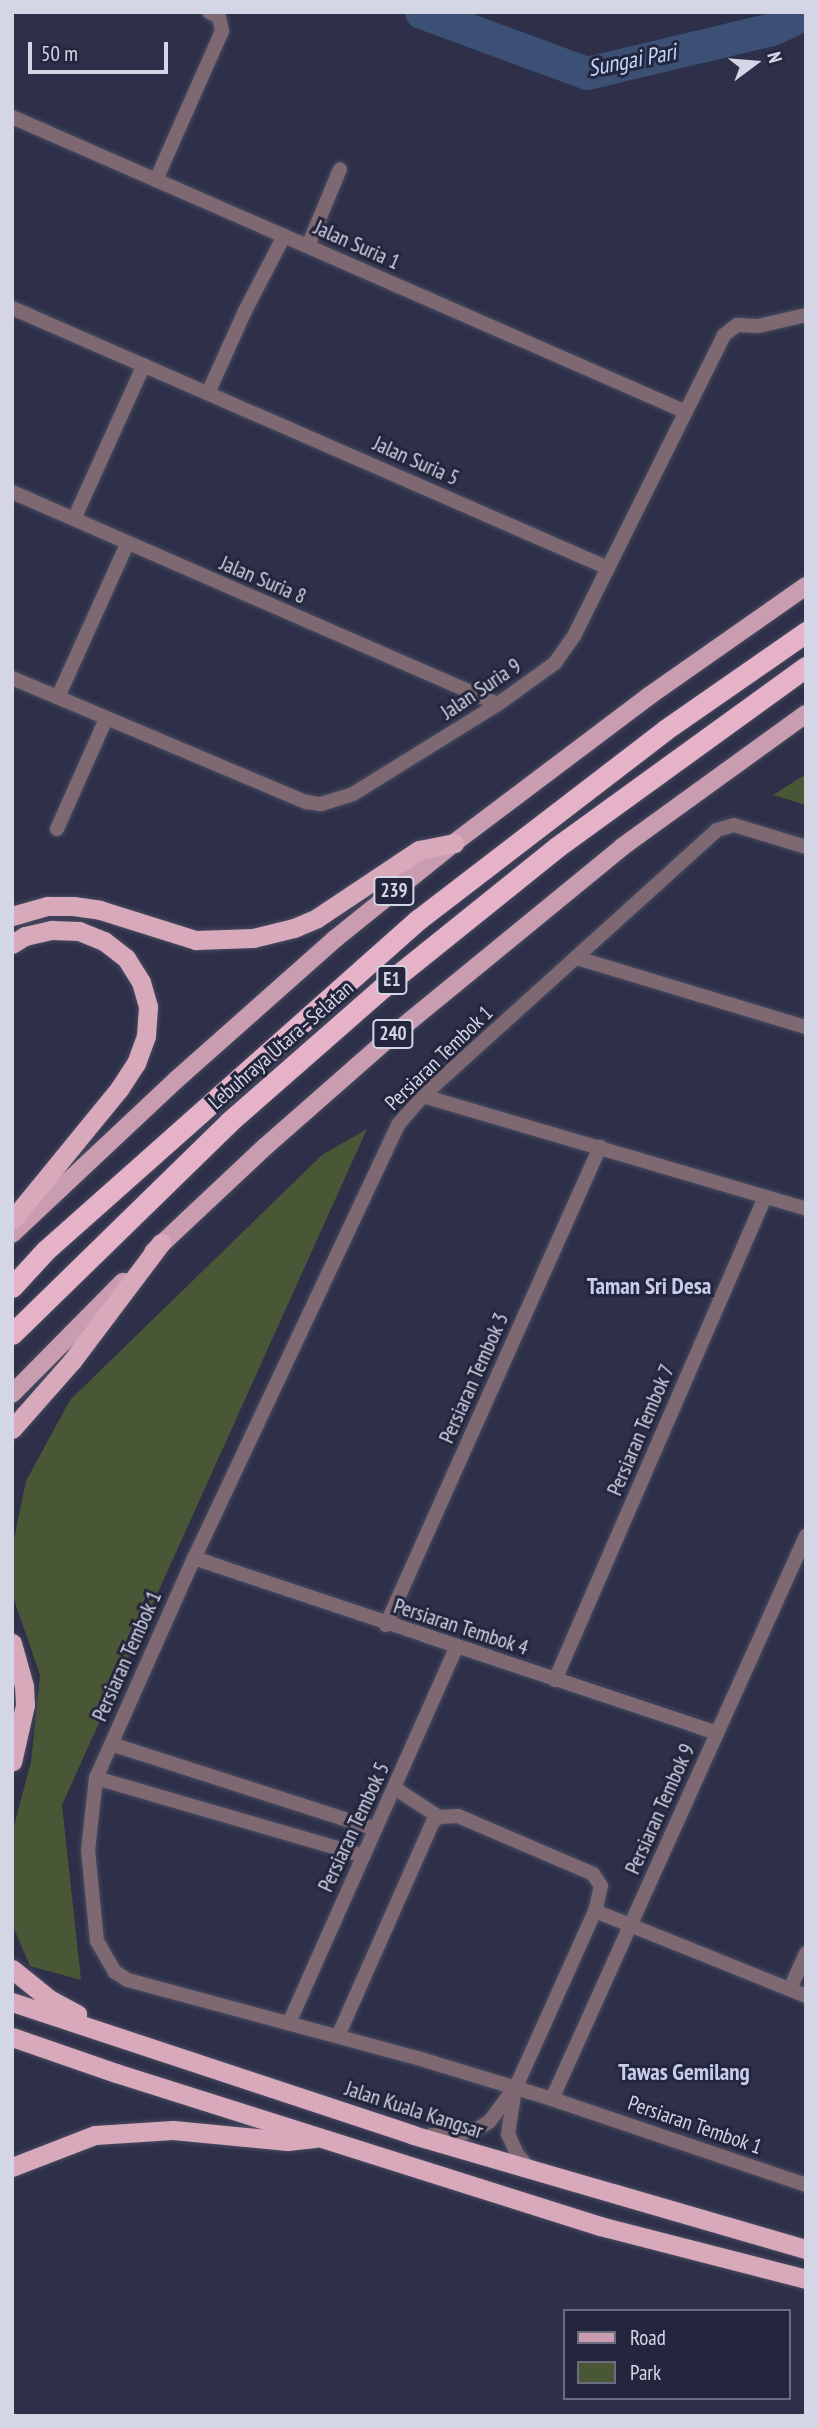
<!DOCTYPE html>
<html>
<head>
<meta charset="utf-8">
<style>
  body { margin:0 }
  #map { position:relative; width:818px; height:2428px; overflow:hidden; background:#2d3048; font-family:"PT Sans Narrow",sans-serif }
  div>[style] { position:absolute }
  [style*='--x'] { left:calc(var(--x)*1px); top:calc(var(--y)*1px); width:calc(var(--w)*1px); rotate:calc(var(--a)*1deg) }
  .green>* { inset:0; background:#4a5736 }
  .river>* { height:33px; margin:-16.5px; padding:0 16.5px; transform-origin:16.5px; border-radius:16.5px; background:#3c5075 }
  .roads { filter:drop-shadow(0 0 2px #484b61) drop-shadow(0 0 2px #484b61) }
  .minor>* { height:14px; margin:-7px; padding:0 7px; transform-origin:7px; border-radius:7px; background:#7e6871 }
  .primary>* { height:18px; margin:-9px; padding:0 9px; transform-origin:9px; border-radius:9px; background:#c99daf }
  .trunk>* { height:19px; margin:-9.5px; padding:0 9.5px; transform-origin:9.5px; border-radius:9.5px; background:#d8a8bb }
  .motorway>* { height:21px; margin:-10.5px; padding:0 10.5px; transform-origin:10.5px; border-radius:10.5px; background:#e6b2c7 }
  span { translate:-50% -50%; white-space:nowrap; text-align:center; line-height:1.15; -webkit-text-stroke:6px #23263d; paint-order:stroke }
  .shield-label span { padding:2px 5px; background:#23263d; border:2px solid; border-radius:5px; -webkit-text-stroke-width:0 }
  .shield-label { font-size:19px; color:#d4d6e6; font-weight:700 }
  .street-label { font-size:21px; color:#d4d6e6 }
  .water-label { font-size:23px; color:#c1d7fd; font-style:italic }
  .neighbourhood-label { font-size:23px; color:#c8cdec; font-weight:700 }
  .frame { position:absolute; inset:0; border:14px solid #d4d6e6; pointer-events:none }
  .legend { position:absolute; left:563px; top:2309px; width:228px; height:91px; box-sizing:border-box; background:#23263d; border:2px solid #6a6c81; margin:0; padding:9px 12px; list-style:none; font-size:21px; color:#d4d6e6 }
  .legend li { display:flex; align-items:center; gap:14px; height:35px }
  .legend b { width:35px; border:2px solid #6a6c81 }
  .north { position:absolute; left:720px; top:28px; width:70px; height:70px; -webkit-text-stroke:5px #23263d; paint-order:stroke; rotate:74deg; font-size:19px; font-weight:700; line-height:28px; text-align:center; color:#d4d6e6 }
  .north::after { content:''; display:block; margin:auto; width:24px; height:32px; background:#d4d6e6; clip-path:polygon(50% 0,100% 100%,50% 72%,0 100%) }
  .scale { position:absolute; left:28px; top:42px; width:140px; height:32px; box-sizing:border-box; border:4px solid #d4d6e6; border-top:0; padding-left:9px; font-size:21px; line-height:24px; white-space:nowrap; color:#d4d6e6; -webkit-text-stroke:5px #23263d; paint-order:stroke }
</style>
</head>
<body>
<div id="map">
  <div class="green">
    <div style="clip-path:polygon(806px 774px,806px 805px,773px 795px)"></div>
    <div style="clip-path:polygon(367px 1129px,62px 1805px,81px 1980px,30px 1966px,12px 1924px,12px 1833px,31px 1762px,40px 1675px,12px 1594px,12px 1549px,26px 1481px,70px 1400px,322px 1155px)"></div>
  </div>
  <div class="river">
    <div style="--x:421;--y:12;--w:177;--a:20.2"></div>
    <div style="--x:587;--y:73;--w:190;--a:-13.4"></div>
    <div style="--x:772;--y:29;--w:38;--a:-25"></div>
  </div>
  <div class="roads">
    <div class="minor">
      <div style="--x:12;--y:117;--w:733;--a:23.63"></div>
      <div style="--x:156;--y:180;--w:163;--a:-66.1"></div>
      <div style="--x:222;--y:31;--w:14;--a:-102"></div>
      <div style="--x:219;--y:17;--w:11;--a:-153"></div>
      <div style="--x:308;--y:246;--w:83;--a:-67.4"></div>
      <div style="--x:12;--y:308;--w:650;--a:23.57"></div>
      <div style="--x:208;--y:393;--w:90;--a:-65.7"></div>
      <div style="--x:245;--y:311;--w:85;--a:-62.5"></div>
      <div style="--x:12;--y:492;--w:530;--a:23.57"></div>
      <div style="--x:74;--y:519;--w:169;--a:-65.6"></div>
      <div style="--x:12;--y:678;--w:319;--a:22.9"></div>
      <div style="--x:306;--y:802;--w:15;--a:8"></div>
      <div style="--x:321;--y:804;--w:34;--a:-17"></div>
      <div style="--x:353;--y:794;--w:171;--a:-31.8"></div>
      <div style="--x:498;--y:704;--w:70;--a:-35.7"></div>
      <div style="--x:555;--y:663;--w:33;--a:-55"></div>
      <div style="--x:574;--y:636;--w:336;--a:-63.5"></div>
      <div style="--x:724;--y:335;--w:16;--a:-38"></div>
      <div style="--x:737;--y:325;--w:21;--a:3"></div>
      <div style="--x:758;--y:326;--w:49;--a:-12.9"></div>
      <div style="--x:58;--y:697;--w:168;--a:-65.7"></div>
      <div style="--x:57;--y:829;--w:120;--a:-66"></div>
      <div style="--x:806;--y:847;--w:75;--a:-163"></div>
      <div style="--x:734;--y:825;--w:18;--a:164"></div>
      <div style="--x:717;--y:830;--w:396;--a:137.9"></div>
      <div style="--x:423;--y:1096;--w:38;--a:131"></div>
      <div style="--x:398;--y:1125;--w:479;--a:115.2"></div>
      <div style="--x:194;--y:1558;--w:241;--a:114"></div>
      <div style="--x:96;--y:1778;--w:72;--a:96.3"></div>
      <div style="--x:88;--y:1850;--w:91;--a:84.4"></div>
      <div style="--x:97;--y:1941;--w:36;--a:60"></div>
      <div style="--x:115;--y:1972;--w:15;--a:32"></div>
      <div style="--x:128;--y:1980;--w:307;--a:15.1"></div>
      <div style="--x:424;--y:2060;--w:134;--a:16.9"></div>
      <div style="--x:552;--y:2099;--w:268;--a:18.7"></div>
      <div style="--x:577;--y:958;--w:239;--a:16.8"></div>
      <div style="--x:423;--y:1096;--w:399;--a:16.4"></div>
      <div style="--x:194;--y:1558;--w:552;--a:18.5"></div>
      <div style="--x:386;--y:1625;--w:524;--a:-65.88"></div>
      <div style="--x:555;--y:1680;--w:527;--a:-66.5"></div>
      <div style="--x:111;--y:1744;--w:278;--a:17.8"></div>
      <div style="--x:96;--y:1778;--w:279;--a:16.2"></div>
      <div style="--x:396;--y:1789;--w:51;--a:33.1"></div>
      <div style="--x:790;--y:1989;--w:39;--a:-66"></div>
      <div style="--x:289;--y:2023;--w:411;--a:-66"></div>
      <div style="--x:338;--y:2036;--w:234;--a:-66.1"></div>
      <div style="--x:433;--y:1822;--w:8;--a:-40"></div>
      <div style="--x:439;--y:1817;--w:19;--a:-3"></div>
      <div style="--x:458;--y:1816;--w:147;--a:23.2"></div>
      <div style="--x:593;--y:1874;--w:14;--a:56"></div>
      <div style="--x:601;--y:1886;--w:26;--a:103"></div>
      <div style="--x:552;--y:2099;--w:618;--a:-65.72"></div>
      <div style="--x:431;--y:2135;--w:21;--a:3"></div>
      <div style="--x:452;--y:2136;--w:25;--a:-14"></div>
      <div style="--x:476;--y:2130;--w:15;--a:-32"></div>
      <div style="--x:489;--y:2122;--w:38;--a:-53"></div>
      <div style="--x:530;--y:2169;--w:20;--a:-131"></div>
      <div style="--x:517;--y:2154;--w:22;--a:-114"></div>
      <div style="--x:508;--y:2134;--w:46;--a:-81.2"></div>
      <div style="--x:515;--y:2089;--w:195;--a:-65.8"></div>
      <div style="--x:595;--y:1911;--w:227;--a:21.9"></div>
    </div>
    <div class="primary">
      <div style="--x:12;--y:1234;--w:225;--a:-43.2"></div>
      <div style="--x:176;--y:1080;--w:214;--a:-41.6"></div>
      <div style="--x:336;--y:938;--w:151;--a:-38.8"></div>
      <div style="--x:454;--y:843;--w:244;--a:-37"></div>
      <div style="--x:649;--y:696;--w:192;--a:-35"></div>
      <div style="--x:153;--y:1252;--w:155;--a:-43.2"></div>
      <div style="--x:266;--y:1146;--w:164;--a:-41.3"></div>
      <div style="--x:389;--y:1038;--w:301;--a:-39.3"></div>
      <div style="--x:622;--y:847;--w:227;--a:-35.9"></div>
      <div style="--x:12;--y:1394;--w:158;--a:-45.3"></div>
    </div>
    <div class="trunk">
      <div style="--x:12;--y:916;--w:37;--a:-16"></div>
      <div style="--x:48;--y:906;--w:25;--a:0"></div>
      <div style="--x:73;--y:906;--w:27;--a:8"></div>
      <div style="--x:100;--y:910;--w:101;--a:17.4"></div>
      <div style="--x:196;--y:940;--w:57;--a:-2"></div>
      <div style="--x:253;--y:938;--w:42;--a:-13.7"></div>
      <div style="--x:294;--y:928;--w:25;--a:-23"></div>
      <div style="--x:317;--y:918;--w:123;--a:-33.7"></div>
      <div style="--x:419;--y:850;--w:36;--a:-11"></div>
      <div style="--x:12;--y:944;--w:15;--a:-32"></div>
      <div style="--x:25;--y:936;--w:28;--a:-13"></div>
      <div style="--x:52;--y:930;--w:27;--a:2"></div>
      <div style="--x:79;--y:931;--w:27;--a:22"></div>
      <div style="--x:104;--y:941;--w:28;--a:38"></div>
      <div style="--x:126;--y:958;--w:28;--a:58"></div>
      <div style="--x:141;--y:982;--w:26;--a:74"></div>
      <div style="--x:148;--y:1007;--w:29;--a:94"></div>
      <div style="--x:146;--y:1036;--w:29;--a:110"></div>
      <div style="--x:136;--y:1063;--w:31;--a:123"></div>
      <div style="--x:119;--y:1089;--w:169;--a:129.2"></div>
      <div style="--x:12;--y:1429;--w:91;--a:-48.6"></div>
      <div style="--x:72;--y:1361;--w:148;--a:-53"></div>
      <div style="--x:12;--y:1643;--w:45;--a:74.4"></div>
      <div style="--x:24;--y:1686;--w:19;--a:87"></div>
      <div style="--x:25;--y:1705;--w:58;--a:102.8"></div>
      <div style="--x:12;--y:1969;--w:48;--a:39"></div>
      <div style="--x:49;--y:1999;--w:32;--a:28"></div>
      <div style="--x:12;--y:2002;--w:422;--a:18.3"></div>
      <div style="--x:413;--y:2135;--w:409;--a:16.2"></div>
      <div style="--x:12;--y:2037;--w:110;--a:19.1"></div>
      <div style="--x:116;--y:2073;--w:508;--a:17.54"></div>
      <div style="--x:600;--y:2226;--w:213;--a:14.4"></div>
      <div style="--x:12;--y:2167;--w:89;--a:-21.1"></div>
      <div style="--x:95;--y:2135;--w:78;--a:-3.7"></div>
      <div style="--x:173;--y:2130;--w:115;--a:5.5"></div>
      <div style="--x:287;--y:2141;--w:28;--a:-6"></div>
    </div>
    <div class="motorway">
      <div style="--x:12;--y:1287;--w:50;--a:-47.4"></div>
      <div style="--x:46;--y:1250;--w:499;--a:-41.6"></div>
      <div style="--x:419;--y:919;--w:310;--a:-37.5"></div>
      <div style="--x:665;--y:730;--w:172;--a:-34.8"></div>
      <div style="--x:12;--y:1334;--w:303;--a:-44.3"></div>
      <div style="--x:229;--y:1122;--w:205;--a:-41.2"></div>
      <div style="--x:383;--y:987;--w:223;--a:-38.8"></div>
      <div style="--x:557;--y:847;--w:307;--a:-35.9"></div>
    </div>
  </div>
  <div class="shield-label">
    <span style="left:394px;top:891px">239</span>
    <span style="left:392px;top:980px">E1</span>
    <span style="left:393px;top:1034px">240</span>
  </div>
  <div class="street-label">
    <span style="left:357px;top:245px;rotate:24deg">Jalan Suria 1</span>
    <span style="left:416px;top:461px;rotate:24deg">Jalan Suria 5</span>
    <span style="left:263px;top:580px;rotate:23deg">Jalan Suria 8</span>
    <span style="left:481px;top:689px;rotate:-34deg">Jalan Suria 9</span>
    <span style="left:281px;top:1045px;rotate:-41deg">Lebuhraya Utara–Selatan</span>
    <span style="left:439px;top:1058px;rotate:-44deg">Persiaran Tembok 1</span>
    <span style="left:474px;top:1378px;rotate:-66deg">Persiaran Tembok 3</span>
    <span style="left:641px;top:1430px;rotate:-67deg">Persiaran Tembok 7</span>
    <span style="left:461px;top:1627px;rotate:18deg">Persiaran Tembok 4</span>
    <span style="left:127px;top:1656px;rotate:-66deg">Persiaran Tembok 1</span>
    <span style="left:660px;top:1809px;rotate:-66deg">Persiaran Tembok 9</span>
    <span style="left:354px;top:1827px;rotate:-65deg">Persiaran Tembok 5</span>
    <span style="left:414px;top:2110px;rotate:18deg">Jalan Kuala Kangsar</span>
    <span style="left:695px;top:2125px;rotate:19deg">Persiaran Tembok 1</span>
  </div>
  <div class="water-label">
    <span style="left:632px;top:60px;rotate:-11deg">Sungai Pari</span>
  </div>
  <div class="neighbourhood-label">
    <span style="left:649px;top:1286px">Taman Sri Desa</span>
    <span style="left:684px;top:2072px">Tawas Gemilang</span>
  </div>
  <div class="frame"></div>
  <ul class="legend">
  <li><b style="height:9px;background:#c99daf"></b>Road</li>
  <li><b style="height:19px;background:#4a5736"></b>Park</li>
  </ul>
  <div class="north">N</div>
  <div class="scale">50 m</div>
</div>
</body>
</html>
